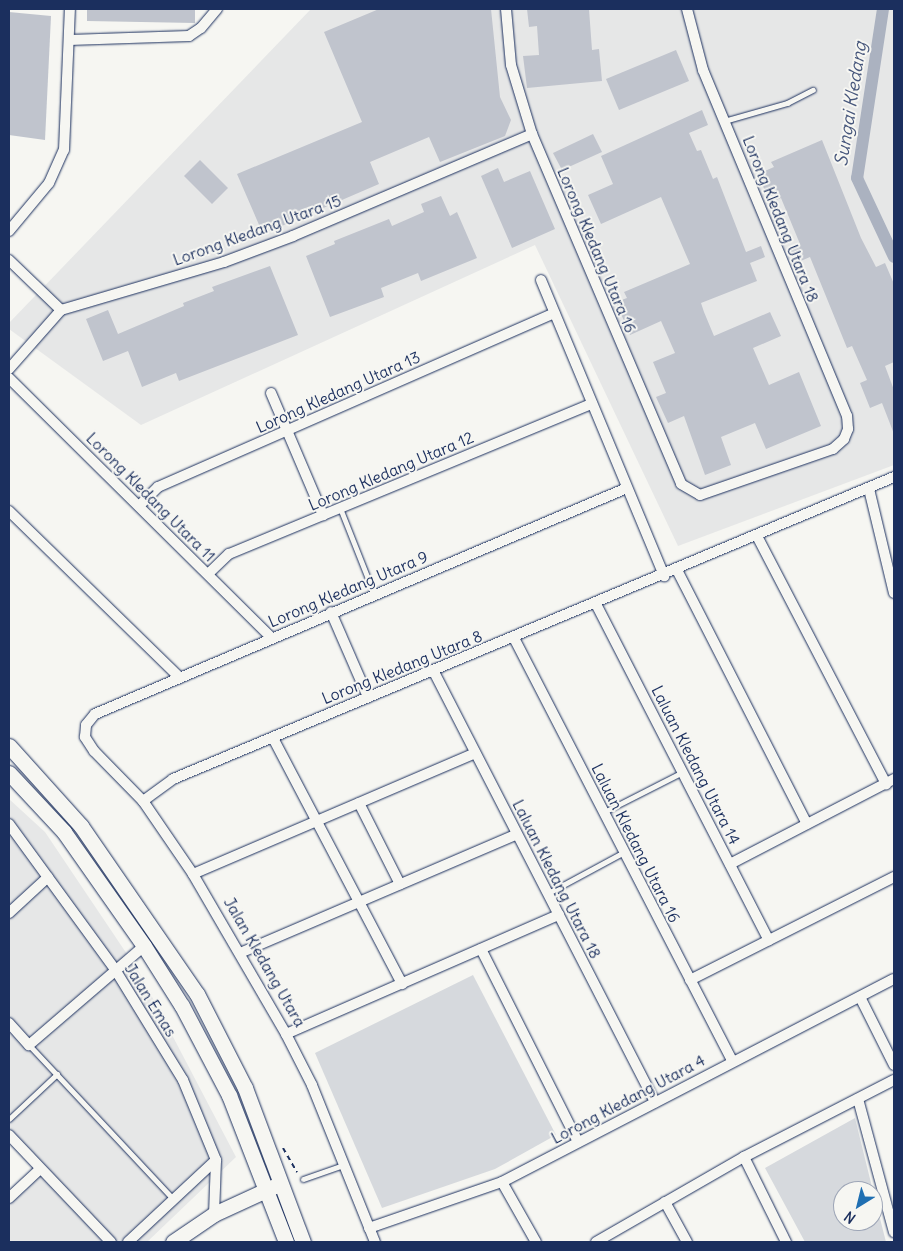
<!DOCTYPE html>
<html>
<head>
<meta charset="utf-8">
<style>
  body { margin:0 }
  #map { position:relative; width:903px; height:1251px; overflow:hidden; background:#f6f6f2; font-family:Delius,sans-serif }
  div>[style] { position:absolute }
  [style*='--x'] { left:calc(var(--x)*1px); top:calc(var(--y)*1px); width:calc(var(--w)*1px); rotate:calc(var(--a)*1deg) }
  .built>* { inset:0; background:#e6e7e7 }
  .green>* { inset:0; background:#d6d9dd }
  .canal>* { height:12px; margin:-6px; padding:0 6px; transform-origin:6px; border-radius:6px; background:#abb2c0 }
  .building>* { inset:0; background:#c0c4cd }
  .path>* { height:2px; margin-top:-1px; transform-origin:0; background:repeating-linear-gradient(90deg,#1b2f5e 0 5px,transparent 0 9px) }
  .roads { filter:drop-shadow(0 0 1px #1b2f5e) drop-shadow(0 0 1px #1b2f5e) }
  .service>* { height:5px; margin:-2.5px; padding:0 2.5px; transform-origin:2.5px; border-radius:2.5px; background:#f6f6f2 }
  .minor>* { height:10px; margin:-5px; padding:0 5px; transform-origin:5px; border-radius:5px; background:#f6f6f2 }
  .secondary>* { height:15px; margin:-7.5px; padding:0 7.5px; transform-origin:7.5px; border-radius:7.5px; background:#f6f6f2 }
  span { translate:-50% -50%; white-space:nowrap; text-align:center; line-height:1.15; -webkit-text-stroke:4px #f6f6f2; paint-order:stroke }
  .street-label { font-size:16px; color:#1b2f5e }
  .water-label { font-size:18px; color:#46567b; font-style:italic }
  .frame { position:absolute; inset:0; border:10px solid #1b2f5e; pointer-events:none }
  .north { position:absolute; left:833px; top:1181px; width:50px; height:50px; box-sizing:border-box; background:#f6f6f2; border:1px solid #9ea6b7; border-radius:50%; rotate:216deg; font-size:14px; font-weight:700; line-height:20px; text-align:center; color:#1b2f5e }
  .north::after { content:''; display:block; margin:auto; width:18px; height:22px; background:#1f6fb2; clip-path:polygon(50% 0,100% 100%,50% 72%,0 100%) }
</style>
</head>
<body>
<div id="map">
  <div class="built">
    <div style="clip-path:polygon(311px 9px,894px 9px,894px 465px,678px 546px,535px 245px,141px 425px,9px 329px,9px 323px)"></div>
    <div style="clip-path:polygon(9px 799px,45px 832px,139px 972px,236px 1157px,147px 1242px,9px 1242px,9px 1196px,36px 1170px,9px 1142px)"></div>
  </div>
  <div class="green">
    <div style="clip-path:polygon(473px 975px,556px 1135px,495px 1169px,382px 1208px,315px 1053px)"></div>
    <div style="clip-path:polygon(855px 1118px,873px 1191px,843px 1191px,843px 1221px,873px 1221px,873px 1191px,886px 1242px,805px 1242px,765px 1168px)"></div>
  </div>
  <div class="canal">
    <div style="--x:883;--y:9;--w:171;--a:98.7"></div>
    <div style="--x:857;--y:178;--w:87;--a:64.9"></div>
  </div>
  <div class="building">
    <div style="clip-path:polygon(87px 9px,195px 9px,195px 23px,87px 21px)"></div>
    <div style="clip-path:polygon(379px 9px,491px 9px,500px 97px,511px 120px,505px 136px,440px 162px,429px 137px,370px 162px,379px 184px,263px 234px,237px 174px,362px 122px,324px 32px)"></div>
    <div style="clip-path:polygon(527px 9px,589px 9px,592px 50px,599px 49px,602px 81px,527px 88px,523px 56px,539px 55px,537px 26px,529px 27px)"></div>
    <div style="clip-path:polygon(9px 12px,51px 16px,45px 140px,9px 135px)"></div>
    <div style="clip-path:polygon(676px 50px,689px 81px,619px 110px,606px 79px)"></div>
    <div style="clip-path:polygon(702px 110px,708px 125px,689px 133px,697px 151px,701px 150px,713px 179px,717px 177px,746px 252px,761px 246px,765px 257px,750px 263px,757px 281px,701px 303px,704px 312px,714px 336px,770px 312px,781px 336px,753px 348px,769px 385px,799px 372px,821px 426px,766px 449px,755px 423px,721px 437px,731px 465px,705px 475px,684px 416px,668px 423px,656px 397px,666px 393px,653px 362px,675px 353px,661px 321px,630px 335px,616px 302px,627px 298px,624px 292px,690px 264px,661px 197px,601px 224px,588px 195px,613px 184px,601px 156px)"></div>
    <div style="clip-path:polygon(593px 134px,602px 152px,562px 170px,553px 153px)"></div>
    <div style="clip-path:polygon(822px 140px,861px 238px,876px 267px,885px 263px,894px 284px,894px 362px,885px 366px,894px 390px,894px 434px,882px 403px,870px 408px,860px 383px,867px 380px,852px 346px,847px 348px,810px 257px,796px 263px,789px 248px,800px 244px,781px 198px,770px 203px,758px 174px,774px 167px,771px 162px)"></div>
    <div style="clip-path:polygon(200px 160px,228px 188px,212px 204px,184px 176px)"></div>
    <div style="clip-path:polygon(498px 168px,504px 182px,530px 171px,555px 229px,512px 248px,481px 176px)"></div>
    <div style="clip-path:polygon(441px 196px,450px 216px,457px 212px,477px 258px,421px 281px,418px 273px,381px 288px,384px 297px,330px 317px,306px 256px,335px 244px,334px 241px,389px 219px,392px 226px,424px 212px,421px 204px)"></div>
    <div style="clip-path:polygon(270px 266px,298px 335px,179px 381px,176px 373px,142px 387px,128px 351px,103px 361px,86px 319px,108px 310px,118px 334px,184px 306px,183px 303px,214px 291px,212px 287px)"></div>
  </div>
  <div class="path">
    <div style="--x:283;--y:1148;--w:28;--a:60"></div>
  </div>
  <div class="roads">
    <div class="service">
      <div style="--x:724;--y:121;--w:66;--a:-15.9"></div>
      <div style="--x:787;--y:103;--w:29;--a:-27"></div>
      <div style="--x:340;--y:508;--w:92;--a:68.4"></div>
      <div style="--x:604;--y:812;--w:89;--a:-26.9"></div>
      <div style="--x:548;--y:893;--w:86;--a:-28.3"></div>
      <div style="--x:29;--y:1045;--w:212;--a:46.9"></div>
      <div style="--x:9;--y:1119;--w:66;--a:-43.2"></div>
      <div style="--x:303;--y:1179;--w:42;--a:-19.3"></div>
    </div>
    <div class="minor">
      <div style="--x:506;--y:9;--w:56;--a:84.9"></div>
      <div style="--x:511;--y:65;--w:72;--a:73.1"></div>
      <div style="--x:532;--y:134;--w:380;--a:66.9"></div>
      <div style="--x:681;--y:484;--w:22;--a:30"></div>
      <div style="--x:700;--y:495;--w:141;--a:-19.1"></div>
      <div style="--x:833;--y:449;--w:15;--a:-42"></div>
      <div style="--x:844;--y:439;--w:11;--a:-68"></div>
      <div style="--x:848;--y:429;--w:13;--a:-94"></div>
      <div style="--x:847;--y:416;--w:375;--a:-112.6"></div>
      <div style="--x:703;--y:70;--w:63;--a:-104.7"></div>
      <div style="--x:69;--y:40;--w:120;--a:-1.9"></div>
      <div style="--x:189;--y:36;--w:14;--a:-34"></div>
      <div style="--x:201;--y:28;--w:25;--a:-50"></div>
      <div style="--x:9;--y:231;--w:62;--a:-50.2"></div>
      <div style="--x:49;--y:183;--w:36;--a:-66"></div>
      <div style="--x:64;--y:150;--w:141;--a:-87.6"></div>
      <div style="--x:9;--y:260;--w:72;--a:43.9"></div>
      <div style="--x:541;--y:280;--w:321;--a:67.4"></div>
      <div style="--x:9;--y:369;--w:79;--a:-48.6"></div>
      <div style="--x:61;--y:310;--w:170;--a:-16.4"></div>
      <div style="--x:224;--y:262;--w:74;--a:-20.6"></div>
      <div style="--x:293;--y:236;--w:260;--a:-23.1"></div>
      <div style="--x:9;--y:378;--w:370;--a:44.7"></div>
      <div style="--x:271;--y:393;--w:133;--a:66.9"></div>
      <div style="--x:869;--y:489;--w:107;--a:76.5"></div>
      <div style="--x:139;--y:506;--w:27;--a:-45"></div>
      <div style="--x:158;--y:487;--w:433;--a:-23.7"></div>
      <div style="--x:9;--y:511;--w:239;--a:44.3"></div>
      <div style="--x:757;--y:536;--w:280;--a:62.5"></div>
      <div style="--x:677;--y:570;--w:285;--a:62.9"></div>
      <div style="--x:208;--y:574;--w:29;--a:-44"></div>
      <div style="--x:229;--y:554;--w:393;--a:-22.5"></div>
      <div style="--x:596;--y:604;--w:378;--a:62.8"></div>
      <div style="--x:331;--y:612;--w:93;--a:66.5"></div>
      <div style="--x:514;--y:638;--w:476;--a:62.7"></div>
      <div style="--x:433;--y:670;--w:486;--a:62.8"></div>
      <div style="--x:273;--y:738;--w:278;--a:62.3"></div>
      <div style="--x:143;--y:801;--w:37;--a:-36"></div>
      <div style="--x:173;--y:779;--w:782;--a:-22.73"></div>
      <div style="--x:359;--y:803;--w:91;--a:63.2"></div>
      <div style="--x:9;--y:824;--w:182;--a:53.9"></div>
      <div style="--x:116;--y:971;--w:128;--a:58.4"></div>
      <div style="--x:183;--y:1080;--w:87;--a:67.6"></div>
      <div style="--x:216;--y:1160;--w:54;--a:92.1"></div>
      <div style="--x:730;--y:864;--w:185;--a:-27.4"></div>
      <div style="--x:193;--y:874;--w:307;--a:-23.2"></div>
      <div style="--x:9;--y:913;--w:53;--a:-42.7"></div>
      <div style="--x:481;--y:949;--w:216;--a:63.3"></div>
      <div style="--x:240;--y:953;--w:301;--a:-23.2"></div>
      <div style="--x:690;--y:980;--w:229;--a:-26.8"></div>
      <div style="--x:860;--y:997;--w:76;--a:63.4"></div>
      <div style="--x:9;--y:1023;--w:30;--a:48"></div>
      <div style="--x:29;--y:1045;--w:152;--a:-40.7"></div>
      <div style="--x:286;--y:1034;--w:298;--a:-23.6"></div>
      <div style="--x:858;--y:1099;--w:138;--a:74.9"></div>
      <div style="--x:9;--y:1135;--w:148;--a:46.4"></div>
      <div style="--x:744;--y:1157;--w:95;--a:63.7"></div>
      <div style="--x:502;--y:1182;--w:69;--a:60.5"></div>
      <div style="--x:9;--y:1198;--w:42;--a:-43.1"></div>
      <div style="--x:665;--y:1202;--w:46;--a:61.2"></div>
      <div style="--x:369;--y:1228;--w:141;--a:-19.1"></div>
      <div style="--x:502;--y:1182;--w:441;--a:-27.4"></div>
      <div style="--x:128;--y:1242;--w:120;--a:-43"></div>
      <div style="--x:375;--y:1242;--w:169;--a:-111.9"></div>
      <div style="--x:312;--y:1085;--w:57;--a:-117"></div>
      <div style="--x:286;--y:1034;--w:185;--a:-120.2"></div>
      <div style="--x:193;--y:874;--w:88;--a:-124.4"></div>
      <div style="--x:143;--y:801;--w:70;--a:-134.4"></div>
      <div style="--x:94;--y:751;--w:17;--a:-123"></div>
      <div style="--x:85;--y:737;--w:12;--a:-85"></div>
      <div style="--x:86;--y:725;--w:14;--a:-51"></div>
      <div style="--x:95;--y:714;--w:578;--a:-23.02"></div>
      <div style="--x:596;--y:1242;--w:171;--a:-29.9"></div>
      <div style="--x:744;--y:1157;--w:169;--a:-27.2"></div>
    </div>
    <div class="secondary">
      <div style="--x:9;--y:746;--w:108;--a:48"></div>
      <div style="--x:81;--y:826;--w:204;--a:55.4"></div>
      <div style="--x:197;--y:994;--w:106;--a:62.9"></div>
      <div style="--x:245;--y:1088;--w:165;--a:69.4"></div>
      <div style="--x:9;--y:773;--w:81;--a:47"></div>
      <div style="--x:64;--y:832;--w:139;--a:54.9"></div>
      <div style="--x:144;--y:946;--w:71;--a:57.7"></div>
      <div style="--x:182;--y:1006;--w:101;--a:62.2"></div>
      <div style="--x:229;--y:1095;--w:158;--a:68.8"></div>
      <div style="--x:173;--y:1242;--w:50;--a:-34.3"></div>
      <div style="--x:214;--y:1214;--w:67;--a:-24.7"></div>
    </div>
  </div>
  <div class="street-label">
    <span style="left:781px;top:219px;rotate:68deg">Lorong Kledang Utara 18</span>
    <span style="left:257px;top:230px;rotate:-20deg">Lorong Kledang Utara 15</span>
    <span style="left:597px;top:250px;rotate:67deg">Lorong Kledang Utara 16</span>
    <span style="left:338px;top:392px;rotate:-24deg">Lorong Kledang Utara 13</span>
    <span style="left:391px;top:471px;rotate:-23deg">Lorong Kledang Utara 12</span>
    <span style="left:151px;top:497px;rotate:45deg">Lorong Kledang Utara 11</span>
    <span style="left:348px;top:589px;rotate:-23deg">Lorong Kledang Utara 9</span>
    <span style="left:402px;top:667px;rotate:-22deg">Lorong Kledang Utara 8</span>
    <span style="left:696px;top:765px;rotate:63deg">Laluan Kledang Utara 14</span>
    <span style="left:636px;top:843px;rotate:63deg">Laluan Kledang Utara 16</span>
    <span style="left:557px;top:879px;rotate:63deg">Laluan Kledang Utara 18</span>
    <span style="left:265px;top:962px;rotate:60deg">Jalan Kledang Utara</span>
    <span style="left:151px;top:1000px;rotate:58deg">Jalan Emas</span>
    <span style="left:628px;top:1099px;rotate:-28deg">Lorong Kledang Utara 4</span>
  </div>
  <div class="water-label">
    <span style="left:851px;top:104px;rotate:-81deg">Sungai Kledang</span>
  </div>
  <div class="frame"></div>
  <div class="north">N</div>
</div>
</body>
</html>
